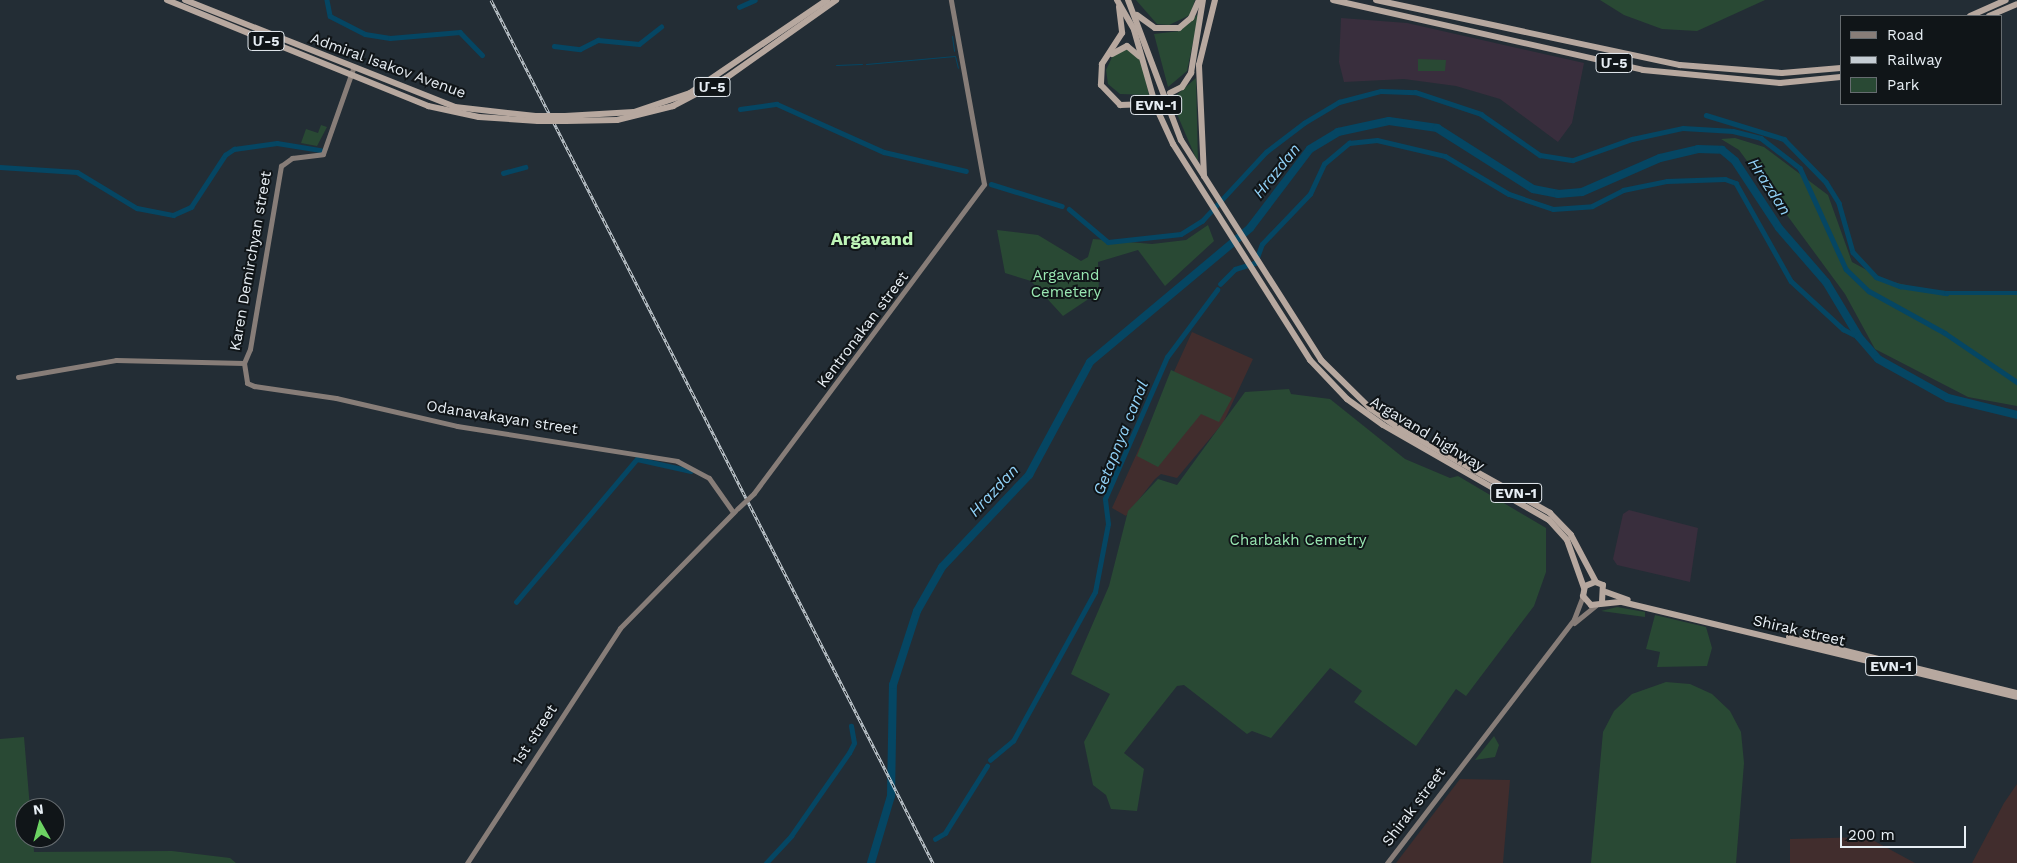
<!DOCTYPE html>
<html>
<head>
<meta charset="utf-8">
<style>
  body { margin:0 }
  #map { position:relative; width:2017px; height:863px; overflow:hidden; background:#232d35; font-family:"Work Sans","Noto Sans Armenian",sans-serif }
  div>[style] { position:absolute }
  [style*='--x'] { left:calc(var(--x)*1px); top:calc(var(--y)*1px); width:calc(var(--w)*1px); rotate:calc(var(--a)*1deg) }
  .industrial>* { inset:0; background:#412d2d }
  .education>* { inset:0; background:#392e3d }
  .green>* { inset:0; background:#294934 }
  .stream>* { height:1px; margin:-0.5px; padding:0 0.5px; transform-origin:0.5px; border-radius:0.5px; background:#054663 }
  .canal>* { height:4.5px; margin:-2.25px; padding:0 2.25px; transform-origin:2.25px; border-radius:2.25px; background:#054663 }
  .river>* { height:8px; margin:-4px; padding:0 4px; transform-origin:4px; border-radius:4px; background:#054663 }
  .secondary>* { height:5px; margin:-2.5px; padding:0 2.5px; transform-origin:2.5px; border-radius:2.5px; background:#877d78 }
  .highway>* { height:6px; margin:-3px; padding:0 3px; transform-origin:3px; border-radius:3px; background:#b7a89f }
  .rail>* { height:3px; margin-top:-1.5px; transform-origin:0; background:repeating-linear-gradient(90deg,#101518 0 4px,#c5cdd3 0 8px); box-sizing:border-box; border-block:1px solid #c5cdd3 }
  .secondary-bridge>* { height:5px; margin:-2.5px; padding:0 2.5px; transform-origin:2.5px; border-radius:2.5px; background:#877d78 }
  .highway-bridge>* { height:6px; margin:-3px; padding:0 3px; transform-origin:3px; border-radius:3px; background:#b7a89f }
  span { translate:-50% -50%; white-space:nowrap; text-align:center; line-height:1.15; -webkit-text-stroke:4px #101518; paint-order:stroke }
  .shield-label span { padding:1px 4px; background:#101518; border:1px solid; border-radius:4px; -webkit-text-stroke-width:0 }
  .shield-label { font-size:14px; color:#e7eef4; font-weight:700 }
  .street-label { font-size:15px; color:#e7eef4 }
  .park-label { font-size:15px; color:#99e7b2 }
  .water-label { font-size:16px; color:#91d2f8; font-style:italic }
  .quarter-label { font-size:18px; color:#bef5b7; font-weight:700 }
  .legend { position:absolute; left:1840px; top:15px; width:162px; height:90px; box-sizing:border-box; background:#101518; border:1px solid #666c70; margin:0; padding:6px 9px; list-style:none; font-size:15px; color:#e7eef4 }
  .legend li { display:flex; align-items:center; gap:10px; height:25px }
  .legend b { width:25px; border:1px solid #666c70 }
  .north { position:absolute; left:15px; top:798px; width:50px; height:50px; box-sizing:border-box; background:#101518; border:1px solid #666c70; border-radius:50%; rotate:353deg; font-size:14px; font-weight:700; line-height:20px; text-align:center; color:#e7eef4 }
  .north::after { content:''; display:block; margin:auto; width:18px; height:22px; background:#6cd362; clip-path:polygon(50% 0,100% 100%,50% 72%,0 100%) }
  .scale { position:absolute; left:1840px; top:826px; width:126px; height:22px; box-sizing:border-box; border:2px solid #e7eef4; border-top:0; padding-left:6px; font-size:15px; line-height:18px; white-space:nowrap; color:#e7eef4; -webkit-text-stroke:4px #101518; paint-order:stroke }
</style>
</head>
<body>
<div id="map">
  <div class="industrial">
    <div style="clip-path:polygon(1192px 332px,1253px 359px,1223px 423px,1177px 478px,1161px 474px,1155px 479px,1126px 516px,1112px 508px)"></div>
    <div style="clip-path:polygon(1460px 779px,1510px 780px,1503px 863px,1396px 863px)"></div>
    <div style="clip-path:polygon(2017px 784px,2017px 863px,1972px 863px,2004px 803px)"></div>
    <div style="clip-path:polygon(1867px 837px,1915px 863px,1790px 863px,1790px 839px)"></div>
  </div>
  <div class="education">
    <div style="clip-path:polygon(1341px 18px,1407px 23px,1584px 63px,1572px 123px,1558px 142px,1500px 99px,1456px 86px,1404px 79px,1344px 82px,1339px 62px)"></div>
    <div style="clip-path:polygon(1629px 510px,1698px 528px,1690px 582px,1617px 565px,1613px 559px,1623px 514px)"></div>
  </div>
  <div class="green">
    <div style="clip-path:polygon(1136px 0,1195px 0,1190px 15px,1169px 25px,1157px 24px)"></div>
    <div style="clip-path:polygon(1600px 0,1765px 0,1697px 31px,1662px 29px,1624px 15px)"></div>
    <div style="clip-path:polygon(1199px 13px,1187px 71px,1168px 87px,1154px 34px,1180px 31px)"></div>
    <div style="clip-path:polygon(1125px 47px,1141px 61px,1149px 95px,1120px 94px,1108px 84px,1106px 70px,1114px 53px)"></div>
    <div style="clip-path:polygon(1418px 59px,1446px 60px,1445px 71px,1418px 71px)"></div>
    <div style="clip-path:polygon(1196px 78px,1198px 163px,1171px 100px)"></div>
    <div style="clip-path:polygon(321px 125px,327px 127px,317px 146px,301px 143px,306px 129px,318px 133px)"></div>
    <div style="clip-path:polygon(1735px 138px,1764px 147px,1828px 195px,1852px 262px,1885px 280px,1926px 290px,2017px 294px,2017px 406px,1968px 397px,1875px 349px,1845px 294px,1739px 150px,1721px 139px)"></div>
    <div style="clip-path:polygon(1208px 225px,1214px 241px,1165px 286px,1138px 250px,1098px 262px,1099px 292px,1063px 316px,1031px 281px,1005px 273px,997px 230px,1038px 235px,1081px 261px,1088px 257px,1093px 239px,1152px 244px,1186px 240px)"></div>
    <div style="clip-path:polygon(1171px 370px,1232px 398px,1219px 422px,1201px 414px,1158px 467px,1137px 456px)"></div>
    <div style="clip-path:polygon(1289px 389px,1291px 394px,1330px 399px,1405px 459px,1450px 478px,1458px 476px,1546px 528px,1546px 572px,1534px 606px,1466px 696px,1456px 689px,1416px 746px,1354px 702px,1362px 691px,1330px 668px,1271px 738px,1252px 731px,1247px 734px,1184px 685px,1177px 686px,1124px 753px,1144px 769px,1137px 811px,1111px 809px,1106px 795px,1093px 785px,1084px 742px,1110px 694px,1071px 674px,1109px 586px,1128px 511px,1158px 479px,1177px 485px,1245px 392px)"></div>
    <div style="clip-path:polygon(1617px 607px,1645px 612px,1645px 617px,1601px 611px)"></div>
    <div style="clip-path:polygon(1655px 615px,1706px 627px,1712px 648px,1707px 666px,1657px 667px,1660px 652px,1646px 649px)"></div>
    <div style="clip-path:polygon(1666px 682px,1690px 684px,1712px 694px,1730px 711px,1741px 732px,1744px 763px,1736px 863px,1591px 863px,1603px 732px,1614px 711px,1632px 694px)"></div>
    <div style="clip-path:polygon(1494px 736px,1499px 745px,1495px 757px,1475px 760px)"></div>
    <div style="clip-path:polygon(24px 737px,30px 808px,25px 808px,25px 838px,33px 838px,34px 852px,172px 851px,230px 858px,236px 863px,0 863px,0 739px)"></div>
  </div>
  <div class="stream">
    <div style="--x:952;--y:36;--w:15;--a:82"></div>
    <div style="--x:866;--y:64;--w:89;--a:-5.1"></div>
    <div style="--x:955;--y:56;--w:12;--a:76"></div>
    <div style="--x:836;--y:65;--w:26;--a:-2"></div>
  </div>
  <div class="canal">
    <div style="--x:327;--y:0;--w:16;--a:79"></div>
    <div style="--x:330;--y:16;--w:39;--a:27"></div>
    <div style="--x:365;--y:34;--w:25;--a:9"></div>
    <div style="--x:390;--y:38;--w:70;--a:-4.9"></div>
    <div style="--x:460;--y:32;--w:32;--a:46"></div>
    <div style="--x:739;--y:7;--w:17;--a:-24"></div>
    <div style="--x:554;--y:46;--w:26;--a:7"></div>
    <div style="--x:580;--y:49;--w:20;--a:-27"></div>
    <div style="--x:598;--y:40;--w:41;--a:5.6"></div>
    <div style="--x:639;--y:44;--w:28;--a:-38"></div>
    <div style="--x:740;--y:109;--w:37;--a:-8"></div>
    <div style="--x:777;--y:104;--w:117;--a:24.2"></div>
    <div style="--x:884;--y:152;--w:84;--a:13"></div>
    <div style="--x:1706;--y:115;--w:82;--a:17.1"></div>
    <div style="--x:1784;--y:139;--w:60;--a:45.7"></div>
    <div style="--x:1826;--y:182;--w:25;--a:58"></div>
    <div style="--x:1839;--y:203;--w:51;--a:74.1"></div>
    <div style="--x:1853;--y:252;--w:34;--a:47"></div>
    <div style="--x:1876;--y:277;--w:26;--a:21"></div>
    <div style="--x:1900;--y:286;--w:47;--a:8.7"></div>
    <div style="--x:1946;--y:293;--w:71;--a:0"></div>
    <div style="--x:0;--y:167;--w:77;--a:3.7"></div>
    <div style="--x:77;--y:172;--w:70;--a:31"></div>
    <div style="--x:137;--y:208;--w:37;--a:11"></div>
    <div style="--x:173;--y:215;--w:20;--a:-24"></div>
    <div style="--x:191;--y:207;--w:62;--a:-56.8"></div>
    <div style="--x:225;--y:155;--w:11;--a:-34"></div>
    <div style="--x:234;--y:149;--w:43;--a:-7.9"></div>
    <div style="--x:277;--y:143;--w:44;--a:9.2"></div>
    <div style="--x:503;--y:173;--w:23;--a:-15"></div>
    <div style="--x:991;--y:184;--w:74;--a:17.2"></div>
    <div style="--x:1069;--y:209;--w:51;--a:40.2"></div>
    <div style="--x:1108;--y:242;--w:73;--a:-6.3"></div>
    <div style="--x:1181;--y:234;--w:25;--a:-32"></div>
    <div style="--x:1202;--y:221;--w:94;--a:-47.2"></div>
    <div style="--x:1266;--y:152;--w:48;--a:-37.3"></div>
    <div style="--x:1304;--y:123;--w:41;--a:-31"></div>
    <div style="--x:1339;--y:102;--w:43;--a:-14.7"></div>
    <div style="--x:1381;--y:91;--w:34;--a:2"></div>
    <div style="--x:1415;--y:92;--w:70;--a:18.4"></div>
    <div style="--x:1481;--y:114;--w:72;--a:34.8"></div>
    <div style="--x:1540;--y:155;--w:33;--a:9"></div>
    <div style="--x:1573;--y:160;--w:63;--a:-19.6"></div>
    <div style="--x:1632;--y:139;--w:52;--a:-12.2"></div>
    <div style="--x:1683;--y:128;--w:50;--a:3.4"></div>
    <div style="--x:1733;--y:131;--w:29;--a:14"></div>
    <div style="--x:1761;--y:138;--w:49;--a:37.6"></div>
    <div style="--x:1800;--y:168;--w:111;--a:65.5"></div>
    <div style="--x:1846;--y:269;--w:32;--a:44"></div>
    <div style="--x:1869;--y:291;--w:87;--a:28.9"></div>
    <div style="--x:1945;--y:333;--w:87;--a:34.2"></div>
    <div style="--x:1220;--y:284;--w:21;--a:-45"></div>
    <div style="--x:1235;--y:269;--w:21;--a:-17"></div>
    <div style="--x:1255;--y:263;--w:20;--a:-70"></div>
    <div style="--x:1262;--y:244;--w:69;--a:-46.2"></div>
    <div style="--x:1310;--y:194;--w:33;--a:-65"></div>
    <div style="--x:1324;--y:164;--w:33;--a:-40"></div>
    <div style="--x:1349;--y:143;--w:28;--a:-6"></div>
    <div style="--x:1377;--y:140;--w:70;--a:13.2"></div>
    <div style="--x:1445;--y:156;--w:74;--a:30.7"></div>
    <div style="--x:1509;--y:194;--w:46;--a:18.8"></div>
    <div style="--x:1553;--y:209;--w:39;--a:-4"></div>
    <div style="--x:1592;--y:206;--w:35;--a:-27"></div>
    <div style="--x:1623;--y:190;--w:45;--a:-11.6"></div>
    <div style="--x:1667;--y:181;--w:58;--a:-2"></div>
    <div style="--x:1725;--y:179;--w:12;--a:20"></div>
    <div style="--x:1736;--y:183;--w:112;--a:60.7"></div>
    <div style="--x:1791;--y:281;--w:71;--a:42.7"></div>
    <div style="--x:1843;--y:329;--w:18;--a:27"></div>
    <div style="--x:516;--y:602;--w:187;--a:-49.8"></div>
    <div style="--x:637;--y:459;--w:55;--a:12.5"></div>
    <div style="--x:990;--y:760;--w:30;--a:-40"></div>
    <div style="--x:1013;--y:741;--w:170;--a:-61.2"></div>
    <div style="--x:1095;--y:592;--w:69;--a:-79.2"></div>
    <div style="--x:1108;--y:524;--w:25;--a:-97"></div>
    <div style="--x:1105;--y:499;--w:155;--a:-66.4"></div>
    <div style="--x:1167;--y:357;--w:84;--a:-53.3"></div>
    <div style="--x:935;--y:839;--w:12;--a:-31"></div>
    <div style="--x:945;--y:833;--w:79;--a:-57.9"></div>
    <div style="--x:766;--y:863;--w:37;--a:-47"></div>
    <div style="--x:791;--y:836;--w:101;--a:-55.1"></div>
    <div style="--x:849;--y:753;--w:11;--a:-63"></div>
    <div style="--x:854;--y:743;--w:17;--a:-100"></div>
  </div>
  <div class="river">
    <div style="--x:871;--y:863;--w:70;--a:-73.4"></div>
    <div style="--x:891;--y:796;--w:111;--a:-89"></div>
    <div style="--x:893;--y:685;--w:78;--a:-72"></div>
    <div style="--x:917;--y:611;--w:51;--a:-60.4"></div>
    <div style="--x:942;--y:567;--w:127;--a:-46.6"></div>
    <div style="--x:1029;--y:475;--w:128;--a:-61.6"></div>
    <div style="--x:1090;--y:362;--w:209;--a:-39.9"></div>
    <div style="--x:1250;--y:228;--w:99;--a:-52.8"></div>
    <div style="--x:1310;--y:149;--w:33;--a:-31"></div>
    <div style="--x:1338;--y:132;--w:52;--a:-12.2"></div>
    <div style="--x:1389;--y:121;--w:49;--a:8.3"></div>
    <div style="--x:1437;--y:128;--w:114;--a:32.4"></div>
    <div style="--x:1533;--y:189;--w:25;--a:11"></div>
    <div style="--x:1558;--y:194;--w:24;--a:-5"></div>
    <div style="--x:1582;--y:192;--w:85;--a:-23.6"></div>
    <div style="--x:1660;--y:158;--w:39;--a:-13"></div>
    <div style="--x:1698;--y:149;--w:24;--a:2"></div>
    <div style="--x:1722;--y:150;--w:17;--a:40"></div>
    <div style="--x:1735;--y:161;--w:80;--a:56.7"></div>
    <div style="--x:1779;--y:228;--w:72;--a:49"></div>
    <div style="--x:1826;--y:282;--w:64;--a:59"></div>
    <div style="--x:1859;--y:337;--w:29;--a:49"></div>
    <div style="--x:1878;--y:359;--w:80;--a:29.1"></div>
    <div style="--x:1948;--y:398;--w:71;--a:13.8"></div>
  </div>
  <div class="secondary">
    <div style="--x:244;--y:363;--w:20;--a:81"></div>
    <div style="--x:247;--y:383;--w:8;--a:23"></div>
    <div style="--x:254;--y:386;--w:83;--a:8.3"></div>
    <div style="--x:336;--y:398;--w:124;--a:13"></div>
    <div style="--x:457;--y:426;--w:223;--a:9"></div>
    <div style="--x:677;--y:461;--w:36;--a:28"></div>
    <div style="--x:709;--y:478;--w:42;--a:54.8"></div>
    <div style="--x:244;--y:363;--w:15;--a:-67"></div>
    <div style="--x:250;--y:349;--w:186;--a:-80.4"></div>
    <div style="--x:281;--y:166;--w:14;--a:-36"></div>
    <div style="--x:292;--y:158;--w:31;--a:-7"></div>
    <div style="--x:323;--y:154;--w:90;--a:-70.6"></div>
    <div style="--x:18;--y:377;--w:99;--a:-9.8"></div>
    <div style="--x:116;--y:360;--w:128;--a:1.3"></div>
    <div style="--x:754;--y:493;--w:385;--a:-53.3"></div>
    <div style="--x:984;--y:184;--w:187;--a:-100.2"></div>
    <div style="--x:1574;--y:623;--w:28;--a:-39"></div>
    <div style="--x:467;--y:863;--w:280;--a:-56.9"></div>
    <div style="--x:620;--y:628;--w:164;--a:-45.5"></div>
    <div style="--x:1387;--y:863;--w:307;--a:-52.5"></div>
    <div style="--x:1574;--y:619;--w:25;--a:-69"></div>
  </div>
  <div class="highway">
    <div style="--x:167;--y:0;--w:282;--a:22.1"></div>
    <div style="--x:428;--y:106;--w:52;--a:12.2"></div>
    <div style="--x:479;--y:117;--w:59;--a:3.9"></div>
    <div style="--x:185;--y:0;--w:290;--a:21.6"></div>
    <div style="--x:455;--y:107;--w:81;--a:6.4"></div>
    <div style="--x:1117;--y:0;--w:34;--a:60"></div>
    <div style="--x:1134;--y:30;--w:80;--a:74.1"></div>
    <div style="--x:1156;--y:107;--w:41;--a:65.3"></div>
    <div style="--x:1173;--y:144;--w:256;--a:57.6"></div>
    <div style="--x:1310;--y:360;--w:54;--a:46.5"></div>
    <div style="--x:1347;--y:399;--w:44;--a:35.8"></div>
    <div style="--x:1383;--y:425;--w:191;--a:29.8"></div>
    <div style="--x:1549;--y:520;--w:27;--a:48"></div>
    <div style="--x:1567;--y:540;--w:51;--a:70.5"></div>
    <div style="--x:1128;--y:0;--w:150;--a:69.3"></div>
    <div style="--x:1181;--y:140;--w:261;--a:57.5"></div>
    <div style="--x:1321;--y:360;--w:69;--a:44.4"></div>
    <div style="--x:1370;--y:408;--w:37;--a:35"></div>
    <div style="--x:1400;--y:429;--w:172;--a:29.2"></div>
    <div style="--x:1550;--y:513;--w:30;--a:46"></div>
    <div style="--x:1571;--y:535;--w:53;--a:62"></div>
    <div style="--x:1333;--y:0;--w:318;--a:12.7"></div>
    <div style="--x:1643;--y:70;--w:138;--a:5.4"></div>
    <div style="--x:1780;--y:83;--w:61;--a:-5.6"></div>
    <div style="--x:1376;--y:0;--w:311;--a:12.1"></div>
    <div style="--x:1680;--y:65;--w:102;--a:4.5"></div>
    <div style="--x:1782;--y:73;--w:59;--a:-4.8"></div>
    <div style="--x:1119;--y:7;--w:26;--a:83"></div>
    <div style="--x:1122;--y:33;--w:37;--a:123"></div>
    <div style="--x:1102;--y:64;--w:21;--a:93"></div>
    <div style="--x:1101;--y:85;--w:28;--a:46"></div>
    <div style="--x:1120;--y:105;--w:28;--a:-2"></div>
    <div style="--x:1137;--y:15;--w:22;--a:36"></div>
    <div style="--x:1155;--y:28;--w:24;--a:0"></div>
    <div style="--x:1179;--y:28;--w:16;--a:-40"></div>
    <div style="--x:1191;--y:18;--w:20;--a:-66"></div>
    <div style="--x:1970;--y:16;--w:39;--a:-24"></div>
    <div style="--x:1989;--y:16;--w:30;--a:-23"></div>
    <div style="--x:1112;--y:54;--w:17;--a:-28"></div>
    <div style="--x:1127;--y:46;--w:16;--a:40"></div>
    <div style="--x:1170;--y:93;--w:13;--a:-27"></div>
    <div style="--x:1182;--y:87;--w:17;--a:-57"></div>
    <div style="--x:1191;--y:73;--w:74;--a:-80.7"></div>
    <div style="--x:565;--y:116;--w:69;--a:-3.3"></div>
    <div style="--x:634;--y:112;--w:59;--a:-18.7"></div>
    <div style="--x:690;--y:93;--w:166;--a:-34.2"></div>
    <div style="--x:566;--y:121;--w:51;--a:-1.1"></div>
    <div style="--x:617;--y:120;--w:58;--a:-14"></div>
    <div style="--x:673;--y:106;--w:60;--a:-27.8"></div>
    <div style="--x:726;--y:78;--w:135;--a:-35.3"></div>
    <div style="--x:1204;--y:176;--w:111;--a:-92.6"></div>
    <div style="--x:1199;--y:65;--w:67;--a:-76.2"></div>
    <div style="--x:1606;--y:592;--w:23;--a:20"></div>
    <div style="--x:1602;--y:602;--w:17;--a:-87"></div>
    <div style="--x:1603;--y:585;--w:9;--a:-159"></div>
    <div style="--x:1595;--y:582;--w:11;--a:158"></div>
    <div style="--x:1585;--y:586;--w:10;--a:101"></div>
    <div style="--x:1583;--y:596;--w:12;--a:48"></div>
    <div style="--x:1591;--y:605;--w:31;--a:-6"></div>
    <div style="--x:1622;--y:602;--w:406;--a:13.5"></div>
    <div style="--x:1789;--y:637;--w:235;--a:13.8"></div>
  </div>
  <div class="rail">
    <div style="--x:491;--y:0;--w:970;--a:62.88"></div>
  </div>
  <div class="secondary-bridge">
    <div style="--x:737;--y:509;--w:23;--a:-43"></div>
  </div>
  <div class="highway-bridge">
    <div style="--x:1148;--y:104;--w:24;--a:-17"></div>
    <div style="--x:535;--y:116;--w:30;--a:0"></div>
    <div style="--x:538;--y:121;--w:28;--a:0"></div>
  </div>
  <div class="shield-label">
    <span style="left:266px;top:41px">Մ-5</span>
    <span style="left:1614px;top:63px">Մ-5</span>
    <span style="left:712px;top:87px">Մ-5</span>
    <span style="left:1156px;top:105px">EVN-1</span>
    <span style="left:1516px;top:493px">EVN-1</span>
    <span style="left:1891px;top:666px">EVN-1</span>
  </div>
  <div class="street-label">
    <span style="left:388px;top:66px;rotate:20deg">Admiral Isakov Avenue</span>
    <span style="left:251px;top:261px;rotate:-80deg">Karen Demirchyan street</span>
    <span style="left:863px;top:330px;rotate:-53deg">Kentronakan street</span>
    <span style="left:502px;top:418px;rotate:9deg">Odanavakayan street</span>
    <span style="left:1427px;top:434px;rotate:31deg">Argavand highway</span>
    <span style="left:1799px;top:631px;rotate:13deg">Shirak street</span>
    <span style="left:535px;top:735px;rotate:-57deg">1st street</span>
    <span style="left:1414px;top:807px;rotate:-53deg">Shirak street</span>
  </div>
  <div class="park-label">
    <span style="left:1066px;top:284px">Argavand<br>Cemetery</span>
    <span style="left:1298px;top:541px">Charbakh Cemetry</span>
  </div>
  <div class="water-label">
    <span style="left:1277px;top:171px;rotate:-51deg">Hrazdan</span>
    <span style="left:1769px;top:187px;rotate:57deg">Hrazdan</span>
    <span style="left:1121px;top:438px;rotate:-68deg">Getapnya canal</span>
    <span style="left:994px;top:491px;rotate:-47deg">Hrazdan</span>
  </div>
  <div class="quarter-label">
    <span style="left:872px;top:239px">Argavand</span>
  </div>
  <ul class="legend">
  <li><b style="height:6px;background:#877d78"></b>Road</li>
  <li><b style="height:6px;background:#c5cdd3"></b>Railway</li>
  <li><b style="height:14px;background:#294934"></b>Park</li>
  </ul>
  <div class="north">N</div>
  <div class="scale">200 m</div>
</div>
</body>
</html>
